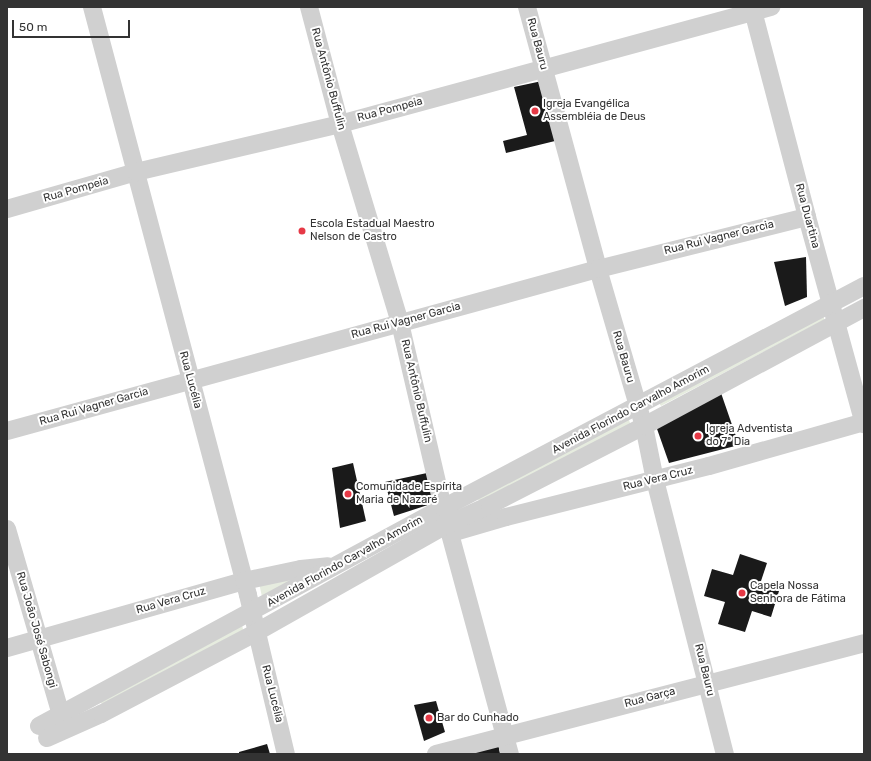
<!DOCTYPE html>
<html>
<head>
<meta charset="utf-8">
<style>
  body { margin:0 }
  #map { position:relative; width:871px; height:761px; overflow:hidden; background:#fff; font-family:Rubik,sans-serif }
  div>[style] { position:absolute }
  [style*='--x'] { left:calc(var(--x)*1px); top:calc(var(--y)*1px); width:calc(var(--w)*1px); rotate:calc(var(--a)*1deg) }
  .green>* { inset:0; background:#e6ecdf }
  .building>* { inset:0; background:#1a1a1a }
  .minor>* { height:18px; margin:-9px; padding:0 9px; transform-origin:9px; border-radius:9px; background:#d0d0d0 }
  .dots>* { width:11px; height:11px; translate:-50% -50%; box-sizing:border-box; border:2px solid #fff; border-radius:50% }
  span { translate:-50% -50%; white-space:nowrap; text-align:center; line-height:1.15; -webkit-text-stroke:4px #fff; paint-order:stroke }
  .street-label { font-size:11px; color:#333 }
  .poi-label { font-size:11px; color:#333 }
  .left { translate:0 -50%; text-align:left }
  .frame { position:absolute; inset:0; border:8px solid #333; pointer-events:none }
  .scale { position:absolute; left:12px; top:20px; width:118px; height:18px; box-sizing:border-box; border:2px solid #333; border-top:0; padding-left:5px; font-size:12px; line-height:14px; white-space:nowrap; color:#333; -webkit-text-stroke:3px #fff; paint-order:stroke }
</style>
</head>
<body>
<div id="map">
  <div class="green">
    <div style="clip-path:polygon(824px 314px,824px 320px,661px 406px,657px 400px)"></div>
    <div style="clip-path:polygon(627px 414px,631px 426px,482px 502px,472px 496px)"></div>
    <div style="clip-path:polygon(291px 572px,295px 584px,262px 597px,258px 578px)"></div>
    <div style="clip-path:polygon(242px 624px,243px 630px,102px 704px,98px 700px)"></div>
  </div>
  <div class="building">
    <div style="clip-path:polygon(542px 81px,555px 141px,506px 153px,503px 141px,527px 135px,514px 87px)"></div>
    <div style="clip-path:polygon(806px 257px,807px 297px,785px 306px,774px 262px)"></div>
    <div style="clip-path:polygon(721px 393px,739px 445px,669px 463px,656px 426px)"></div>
    <div style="clip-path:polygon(353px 463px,366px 521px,340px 528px,332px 468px)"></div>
    <div style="clip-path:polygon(427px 473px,434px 503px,394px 516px,385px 482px)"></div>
    <div style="clip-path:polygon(740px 554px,767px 563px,760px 584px,779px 591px,771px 617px,752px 611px,745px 632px,718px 624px,725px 602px,704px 596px,712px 569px,733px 575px)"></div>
    <div style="clip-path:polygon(436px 701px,445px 732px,424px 741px,414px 705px)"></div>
    <div style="clip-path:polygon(498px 743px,500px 754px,465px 754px)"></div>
    <div style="clip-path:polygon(267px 744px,270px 754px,239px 754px,239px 752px)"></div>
  </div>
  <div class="minor">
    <div style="--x:92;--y:7;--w:608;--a:75.14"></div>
    <div style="--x:248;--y:595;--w:163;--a:76.6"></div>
    <div style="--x:309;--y:7;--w:121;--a:75.2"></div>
    <div style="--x:340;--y:124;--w:208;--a:73.2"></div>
    <div style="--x:400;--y:323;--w:190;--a:76.9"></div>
    <div style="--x:443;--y:508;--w:255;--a:74.8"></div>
    <div style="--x:527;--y:7;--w:271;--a:74.8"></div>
    <div style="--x:598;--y:269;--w:164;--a:73.7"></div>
    <div style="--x:644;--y:426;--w:55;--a:78.5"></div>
    <div style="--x:655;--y:480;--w:283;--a:75.7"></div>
    <div style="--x:752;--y:7;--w:217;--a:75.3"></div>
    <div style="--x:807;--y:217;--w:215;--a:74.6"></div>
    <div style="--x:7;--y:209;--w:134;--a:-16"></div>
    <div style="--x:136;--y:172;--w:210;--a:-13.2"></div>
    <div style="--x:340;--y:124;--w:447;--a:-15.2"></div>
    <div style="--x:7;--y:431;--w:613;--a:-15.33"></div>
    <div style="--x:598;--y:269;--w:215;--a:-14"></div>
    <div style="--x:7;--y:529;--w:204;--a:73.8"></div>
    <div style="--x:451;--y:533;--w:57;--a:-16.2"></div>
    <div style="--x:506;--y:517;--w:209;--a:-14.1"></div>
    <div style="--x:709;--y:466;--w:161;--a:-15.8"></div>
    <div style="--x:7;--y:648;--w:246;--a:-15.8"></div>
    <div style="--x:244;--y:581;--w:58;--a:-11.9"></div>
    <div style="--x:301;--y:569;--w:27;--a:-6"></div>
    <div style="--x:39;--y:726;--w:459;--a:-28.4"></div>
    <div style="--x:443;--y:508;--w:476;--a:-27.8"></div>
    <div style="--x:47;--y:738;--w:59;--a:-24"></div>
    <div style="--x:101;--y:714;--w:176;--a:-27.7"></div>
    <div style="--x:257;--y:632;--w:219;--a:-29.5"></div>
    <div style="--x:448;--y:524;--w:46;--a:-24.3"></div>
    <div style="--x:490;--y:505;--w:173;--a:-27.2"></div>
    <div style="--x:644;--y:426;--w:250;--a:-28.2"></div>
    <div style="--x:436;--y:754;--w:442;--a:-14.5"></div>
  </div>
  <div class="dots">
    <div style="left:535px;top:111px;background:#e63946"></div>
    <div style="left:302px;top:231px;background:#e63946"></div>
    <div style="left:698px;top:436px;background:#e63946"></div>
    <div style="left:348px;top:494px;background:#e63946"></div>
    <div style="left:742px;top:593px;background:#e63946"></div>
    <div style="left:429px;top:718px;background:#e63946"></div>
  </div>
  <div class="street-label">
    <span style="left:537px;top:44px;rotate:75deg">Rua Bauru</span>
    <span style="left:328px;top:79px;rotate:75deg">Rua Antônio Buffulin</span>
    <span style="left:390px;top:110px;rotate:-15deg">Rua Pompeia</span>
    <span style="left:76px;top:190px;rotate:-16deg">Rua Pompeia</span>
    <span style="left:807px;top:216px;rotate:75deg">Rua Duartina</span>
    <span style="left:719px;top:238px;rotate:-14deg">Rua Rui Vagner Garcia</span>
    <span style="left:406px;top:321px;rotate:-15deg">Rua Rui Vagner Garcia</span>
    <span style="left:623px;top:357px;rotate:74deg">Rua Bauru</span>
    <span style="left:190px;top:380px;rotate:75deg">Rua Lucélia</span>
    <span style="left:416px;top:391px;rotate:77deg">Rua Antônio Buffulin</span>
    <span style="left:94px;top:407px;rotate:-16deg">Rua Rui Vagner Garcia</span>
    <span style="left:631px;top:410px;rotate:-28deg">Avenida Florindo Carvalho Amorim</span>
    <span style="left:658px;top:479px;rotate:-14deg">Rua Vera Cruz</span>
    <span style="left:345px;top:562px;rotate:-29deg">Avenida Florindo Carvalho Amorim</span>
    <span style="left:171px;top:601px;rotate:-16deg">Rua Vera Cruz</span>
    <span style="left:36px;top:630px;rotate:74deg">Rua João José Sabongi</span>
    <span style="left:704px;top:670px;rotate:76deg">Rua Bauru</span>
    <span style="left:272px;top:694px;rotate:76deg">Rua Lucélia</span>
    <span style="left:650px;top:698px;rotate:-15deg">Rua Garça</span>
  </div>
  <div class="poi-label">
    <span class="left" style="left:543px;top:111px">Igreja Evangélica<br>Assembléia de Deus</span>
    <span class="left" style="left:310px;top:231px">Escola Estadual Maestro<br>Nelson de Castro</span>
    <span class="left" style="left:706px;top:436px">Igreja Adventista<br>do 7º Dia</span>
    <span class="left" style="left:356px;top:494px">Comunidade Espírita<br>Maria de Nazaré</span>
    <span class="left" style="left:750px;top:593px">Capela Nossa<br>Senhora de Fátima</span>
    <span class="left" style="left:437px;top:718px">Bar do Cunhado</span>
  </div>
  <div class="frame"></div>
  <div class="scale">50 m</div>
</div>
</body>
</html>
